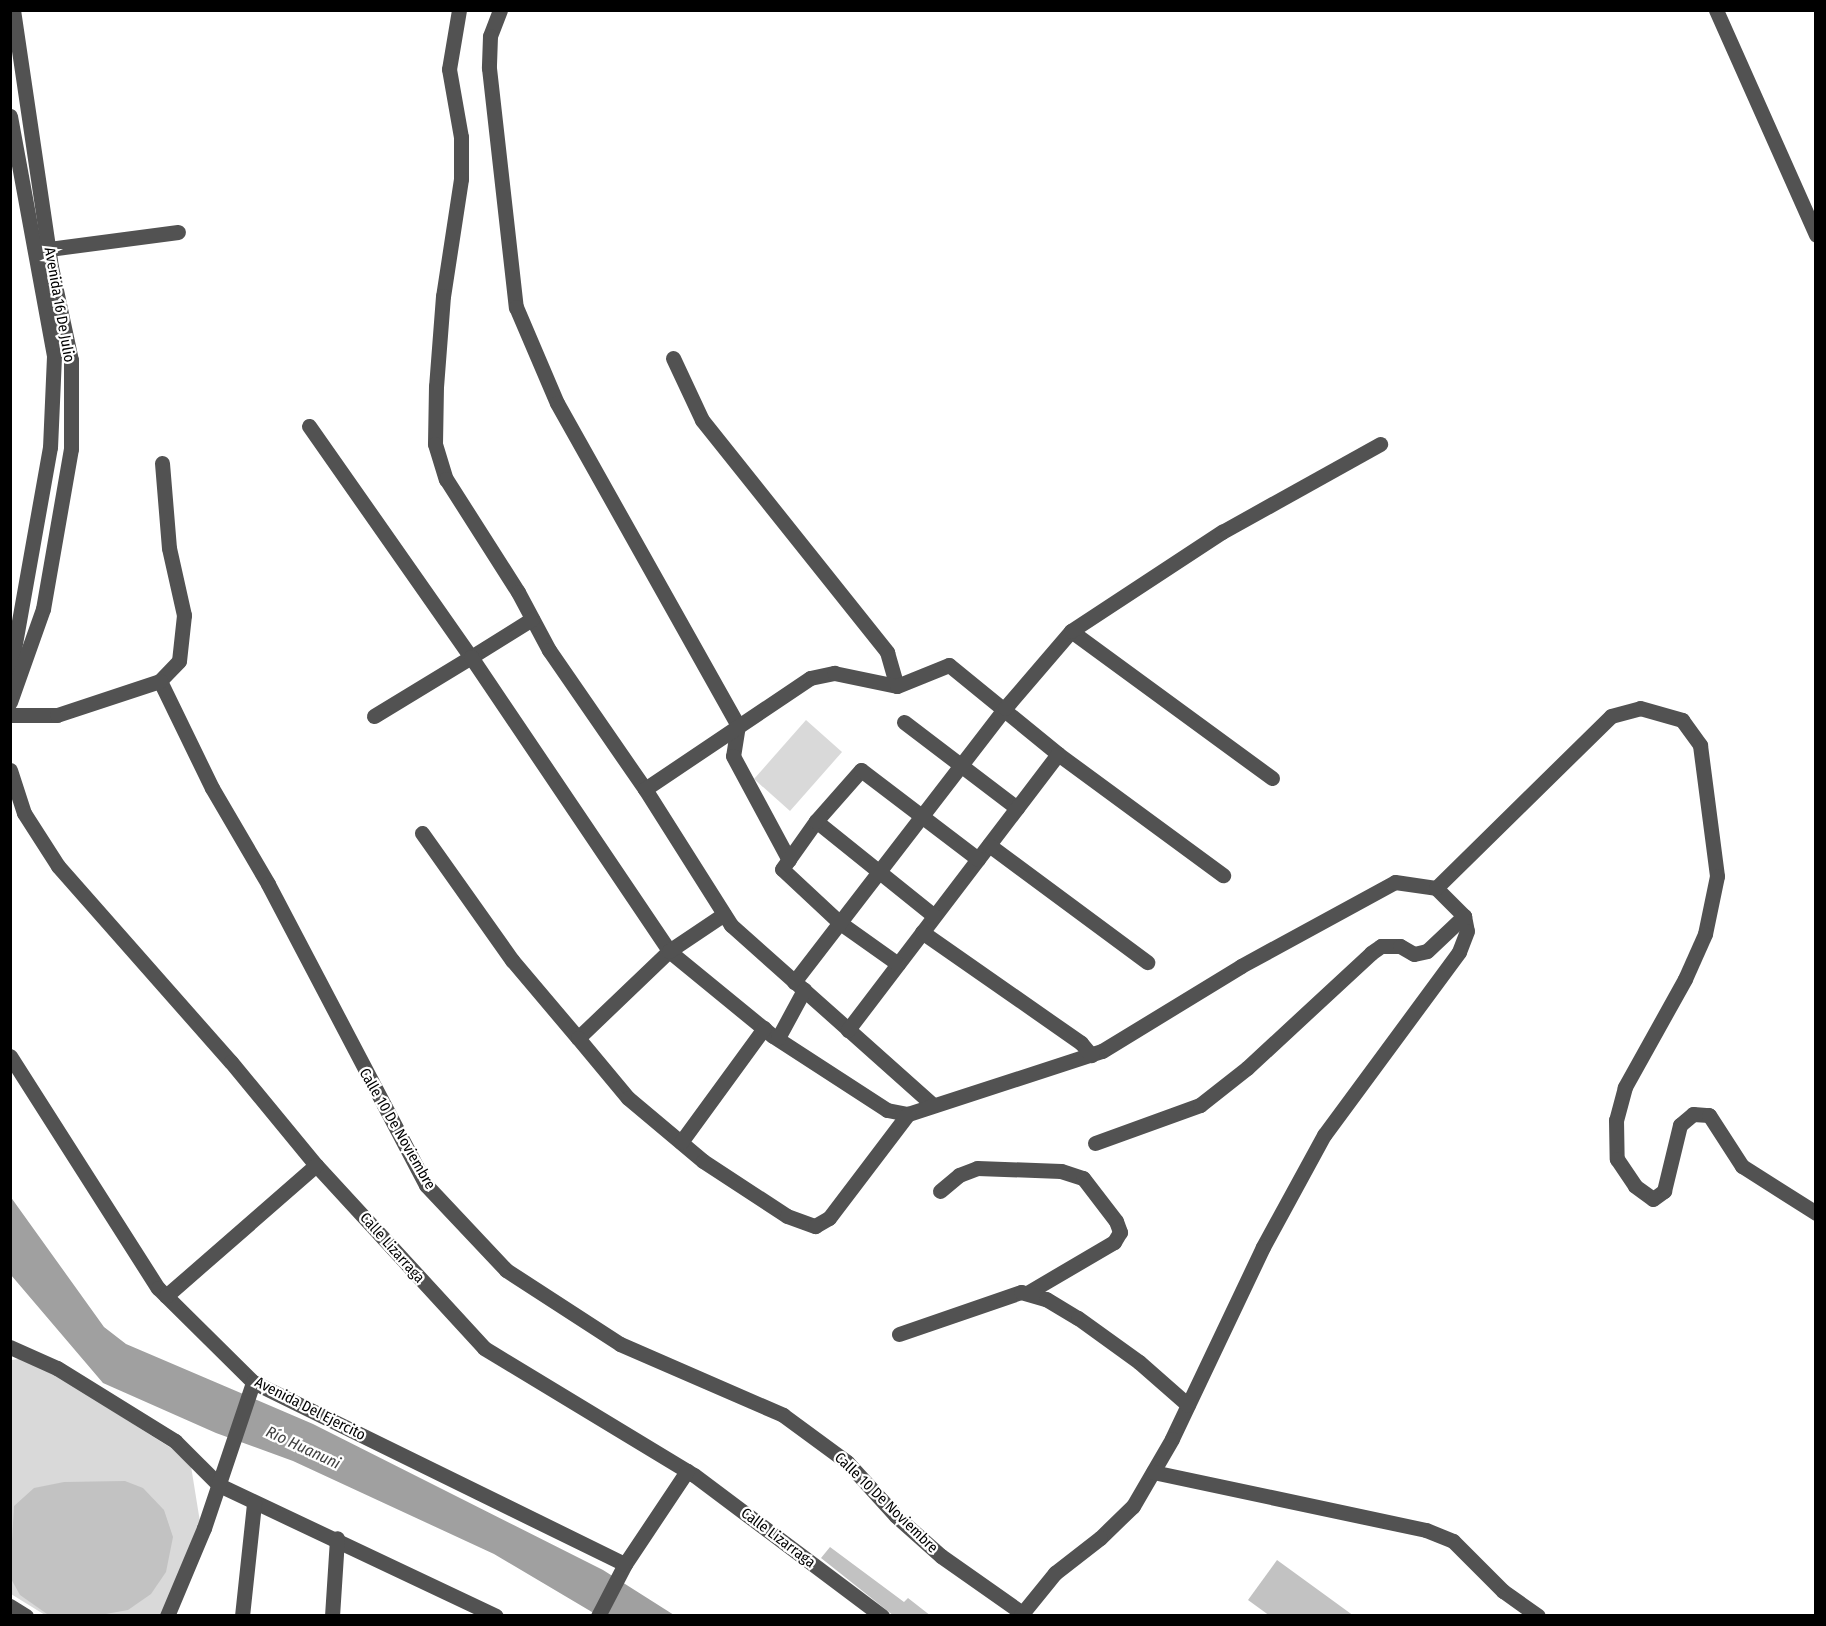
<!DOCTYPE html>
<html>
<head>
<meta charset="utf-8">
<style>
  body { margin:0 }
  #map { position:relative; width:1826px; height:1626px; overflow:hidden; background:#fff; font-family:"Fira Sans Condensed",sans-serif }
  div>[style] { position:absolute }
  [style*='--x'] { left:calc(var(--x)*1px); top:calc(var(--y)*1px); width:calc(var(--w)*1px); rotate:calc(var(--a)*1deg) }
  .green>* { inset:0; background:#d9d9d9 }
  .water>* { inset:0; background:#a0a0a0 }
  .building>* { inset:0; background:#c2c2c2 }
  .minor>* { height:15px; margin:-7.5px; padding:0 7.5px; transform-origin:7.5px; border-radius:7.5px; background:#525252 }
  span { translate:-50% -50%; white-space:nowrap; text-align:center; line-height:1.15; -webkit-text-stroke:4.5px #fff; paint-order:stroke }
  .street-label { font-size:15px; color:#000 }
  .water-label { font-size:16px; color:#414141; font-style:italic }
  .frame { position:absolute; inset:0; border:12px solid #000; pointer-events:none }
</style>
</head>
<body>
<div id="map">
  <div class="green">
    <div style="clip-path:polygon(806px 720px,842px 752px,790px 811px,754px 779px)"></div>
    <div style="clip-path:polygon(29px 1358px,190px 1460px,200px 1522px,161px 1615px,45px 1615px,11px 1594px,11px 1360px)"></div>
  </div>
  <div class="water">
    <div style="clip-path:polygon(10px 1196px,104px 1327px,126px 1344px,313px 1424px,603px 1570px,674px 1615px,597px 1615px,494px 1554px,293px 1461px,216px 1433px,103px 1383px,11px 1275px)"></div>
  </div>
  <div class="building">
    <div style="clip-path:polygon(125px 1481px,143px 1488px,164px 1510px,173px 1537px,166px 1572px,151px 1594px,128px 1610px,95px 1616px,47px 1614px,20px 1595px,10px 1577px,14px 1506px,34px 1488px,64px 1482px)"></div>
    <div style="clip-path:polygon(830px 1547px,904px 1602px,908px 1598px,931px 1616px,894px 1616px,821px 1558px)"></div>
    <div style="clip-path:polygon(1277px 1560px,1354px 1616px,1270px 1616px,1248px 1600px)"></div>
  </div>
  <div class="minor">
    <div style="--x:459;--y:10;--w:60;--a:99.6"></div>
    <div style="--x:449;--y:69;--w:69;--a:80"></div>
    <div style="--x:461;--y:137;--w:42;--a:90"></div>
    <div style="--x:461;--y:179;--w:118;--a:98.7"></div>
    <div style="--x:443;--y:296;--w:90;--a:94.4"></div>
    <div style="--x:436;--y:386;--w:58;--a:91"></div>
    <div style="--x:435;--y:444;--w:37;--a:73"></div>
    <div style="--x:446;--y:479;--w:134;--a:57.5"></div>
    <div style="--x:518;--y:592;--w:66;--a:61.9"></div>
    <div style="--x:549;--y:650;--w:169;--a:55.4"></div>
    <div style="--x:645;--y:789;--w:161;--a:57.7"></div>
    <div style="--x:731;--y:925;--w:271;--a:41.7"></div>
    <div style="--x:500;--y:10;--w:28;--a:111"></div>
    <div style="--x:490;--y:36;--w:32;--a:92"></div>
    <div style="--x:489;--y:68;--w:241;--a:83.6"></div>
    <div style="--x:516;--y:307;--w:104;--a:66.9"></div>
    <div style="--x:557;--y:403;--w:369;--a:60.7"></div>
    <div style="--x:738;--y:725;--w:31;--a:99"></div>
    <div style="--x:733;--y:756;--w:118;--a:61.7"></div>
    <div style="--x:1716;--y:10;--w:246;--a:66"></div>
    <div style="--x:10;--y:116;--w:244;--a:79.6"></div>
    <div style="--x:54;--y:356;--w:91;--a:92.5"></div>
    <div style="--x:50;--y:447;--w:229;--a:100.1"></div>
    <div style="--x:49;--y:249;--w:130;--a:-7.5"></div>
    <div style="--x:673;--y:358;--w:68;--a:64.9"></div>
    <div style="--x:702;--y:420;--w:297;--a:51.4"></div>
    <div style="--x:887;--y:652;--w:35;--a:74"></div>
    <div style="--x:309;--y:426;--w:282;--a:55"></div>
    <div style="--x:471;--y:657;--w:72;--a:-31.9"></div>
    <div style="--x:162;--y:463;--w:85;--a:85.3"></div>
    <div style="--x:169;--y:548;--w:69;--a:77.4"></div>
    <div style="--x:184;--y:615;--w:46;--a:96.2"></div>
    <div style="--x:179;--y:661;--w:28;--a:134"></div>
    <div style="--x:160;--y:681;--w:119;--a:64.1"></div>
    <div style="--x:212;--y:788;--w:111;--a:59.7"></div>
    <div style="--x:268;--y:884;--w:340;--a:62.3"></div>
    <div style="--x:426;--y:1185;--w:117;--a:46.7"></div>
    <div style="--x:506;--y:1270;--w:136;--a:33"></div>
    <div style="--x:620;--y:1344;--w:178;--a:23.5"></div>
    <div style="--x:783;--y:1415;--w:79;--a:36.3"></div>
    <div style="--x:847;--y:1462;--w:73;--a:47.8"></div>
    <div style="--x:896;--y:1516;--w:60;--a:41.6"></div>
    <div style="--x:941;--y:1556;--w:99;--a:35.1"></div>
    <div style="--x:1071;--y:631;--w:249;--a:36.2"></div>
    <div style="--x:10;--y:702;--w:99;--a:-70.5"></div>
    <div style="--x:43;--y:609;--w:162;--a:-80.1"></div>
    <div style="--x:71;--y:449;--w:89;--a:-90"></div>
    <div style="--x:71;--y:360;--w:95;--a:-102.1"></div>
    <div style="--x:51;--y:267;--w:260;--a:-98.4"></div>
    <div style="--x:10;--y:715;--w:47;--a:0"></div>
    <div style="--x:57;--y:715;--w:108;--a:-18.3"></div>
    <div style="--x:374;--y:716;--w:114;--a:-31.3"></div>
    <div style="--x:471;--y:657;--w:354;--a:56"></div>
    <div style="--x:669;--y:951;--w:134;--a:39.3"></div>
    <div style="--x:773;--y:1036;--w:136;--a:33"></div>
    <div style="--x:887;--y:1110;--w:21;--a:11"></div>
    <div style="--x:908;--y:1114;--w:204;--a:-18"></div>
    <div style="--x:1102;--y:1051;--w:163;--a:-31.4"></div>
    <div style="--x:1241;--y:966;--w:175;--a:-28.6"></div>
    <div style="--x:1395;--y:882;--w:41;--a:8.3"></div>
    <div style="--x:1436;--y:888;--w:40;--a:45"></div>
    <div style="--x:1464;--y:916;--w:15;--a:79"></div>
    <div style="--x:1467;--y:931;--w:22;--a:111"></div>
    <div style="--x:1459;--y:952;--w:227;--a:126.4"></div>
    <div style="--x:1324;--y:1135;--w:128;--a:118.6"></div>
    <div style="--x:1263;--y:1247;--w:212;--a:115.4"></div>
    <div style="--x:1172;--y:1439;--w:78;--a:120.2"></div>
    <div style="--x:1133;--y:1506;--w:46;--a:135.9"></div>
    <div style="--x:1100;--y:1538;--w:57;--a:142.1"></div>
    <div style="--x:1055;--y:1573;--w:55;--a:129.1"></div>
    <div style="--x:904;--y:722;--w:142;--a:37.3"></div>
    <div style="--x:1058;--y:754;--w:205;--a:36.3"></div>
    <div style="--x:10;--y:770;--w:45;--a:72"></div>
    <div style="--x:24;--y:813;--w:63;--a:57.3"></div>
    <div style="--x:58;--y:866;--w:261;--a:48.6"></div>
    <div style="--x:231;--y:1062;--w:134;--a:50.5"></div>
    <div style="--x:316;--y:1165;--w:248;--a:47.4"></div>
    <div style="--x:484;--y:1348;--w:245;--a:31.2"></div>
    <div style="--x:694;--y:1475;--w:235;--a:36.9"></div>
    <div style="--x:645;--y:789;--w:199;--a:-33.9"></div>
    <div style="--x:810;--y:678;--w:25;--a:-12"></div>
    <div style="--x:834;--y:673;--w:64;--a:11.7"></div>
    <div style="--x:897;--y:686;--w:56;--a:-22"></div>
    <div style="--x:949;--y:665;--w:141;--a:39.2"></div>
    <div style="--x:1058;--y:754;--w:347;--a:127.3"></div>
    <div style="--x:816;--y:821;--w:151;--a:38.8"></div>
    <div style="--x:422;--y:833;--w:156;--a:54.7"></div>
    <div style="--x:512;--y:960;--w:102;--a:49.8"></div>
    <div style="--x:578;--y:1038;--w:126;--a:-43.7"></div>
    <div style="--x:669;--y:951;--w:66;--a:-33.9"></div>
    <div style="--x:989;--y:845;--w:197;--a:36.5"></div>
    <div style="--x:1436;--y:888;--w:245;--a:-44.5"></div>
    <div style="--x:1611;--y:716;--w:30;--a:-15"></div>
    <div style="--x:1640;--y:708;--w:44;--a:15.9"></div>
    <div style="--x:1682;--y:720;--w:31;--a:54"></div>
    <div style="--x:1700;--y:745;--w:132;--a:82.6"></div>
    <div style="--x:1717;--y:876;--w:59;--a:101.7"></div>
    <div style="--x:1705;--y:934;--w:49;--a:114"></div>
    <div style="--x:1685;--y:979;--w:124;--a:119.1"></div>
    <div style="--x:1625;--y:1087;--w:34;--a:105"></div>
    <div style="--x:1616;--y:1120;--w:39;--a:89"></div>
    <div style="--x:1617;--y:1159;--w:32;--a:56"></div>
    <div style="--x:1635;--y:1186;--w:22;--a:36"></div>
    <div style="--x:1653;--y:1199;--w:14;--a:-36"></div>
    <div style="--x:1664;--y:1191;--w:68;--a:-76.4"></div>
    <div style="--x:1680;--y:1125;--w:17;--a:-40"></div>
    <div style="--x:1693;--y:1114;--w:16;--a:4"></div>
    <div style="--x:1709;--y:1115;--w:61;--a:57.1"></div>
    <div style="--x:1742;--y:1166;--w:88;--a:32.4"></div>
    <div style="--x:922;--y:932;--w:194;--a:34.9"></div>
    <div style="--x:1081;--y:1043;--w:16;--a:50"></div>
    <div style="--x:898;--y:964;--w:71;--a:-144.7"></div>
    <div style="--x:840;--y:923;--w:79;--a:-137"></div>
    <div style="--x:782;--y:869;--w:59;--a:-54.7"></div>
    <div style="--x:816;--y:821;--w:68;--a:-48.6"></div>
    <div style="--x:861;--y:770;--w:147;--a:37.3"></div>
    <div style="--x:794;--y:982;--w:346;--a:-52.4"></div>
    <div style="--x:1005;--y:708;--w:101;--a:-49.4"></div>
    <div style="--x:1071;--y:631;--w:181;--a:-33.3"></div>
    <div style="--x:1222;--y:532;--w:181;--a:-29.1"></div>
    <div style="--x:578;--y:1038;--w:78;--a:50.2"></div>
    <div style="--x:628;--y:1098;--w:98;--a:40"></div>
    <div style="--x:703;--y:1161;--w:100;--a:33.2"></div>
    <div style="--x:787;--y:1216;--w:30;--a:20"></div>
    <div style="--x:815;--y:1226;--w:16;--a:-30"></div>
    <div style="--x:829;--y:1218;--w:131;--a:-52.8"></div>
    <div style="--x:778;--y:1038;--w:55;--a:-61.6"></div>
    <div style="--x:10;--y:1056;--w:275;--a:57.5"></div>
    <div style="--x:158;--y:1288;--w:134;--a:44.7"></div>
    <div style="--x:253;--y:1382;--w:414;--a:26.1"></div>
    <div style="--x:625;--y:1564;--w:59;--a:117.4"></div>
    <div style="--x:681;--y:1142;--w:141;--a:-53.9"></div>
    <div style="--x:1095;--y:1143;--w:112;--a:-19.9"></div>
    <div style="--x:1200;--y:1105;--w:60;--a:-38.2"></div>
    <div style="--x:1247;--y:1068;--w:169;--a:-42.8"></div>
    <div style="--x:1371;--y:953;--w:12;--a:-35"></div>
    <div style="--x:1381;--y:946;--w:19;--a:0"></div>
    <div style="--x:1400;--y:946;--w:16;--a:30"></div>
    <div style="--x:1414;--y:954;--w:13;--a:-13"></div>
    <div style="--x:1427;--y:951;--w:51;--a:-43.4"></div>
    <div style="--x:940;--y:1191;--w:25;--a:-40"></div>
    <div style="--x:959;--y:1175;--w:19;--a:-21"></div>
    <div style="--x:977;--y:1168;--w:84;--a:2"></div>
    <div style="--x:1061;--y:1171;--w:23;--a:18"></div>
    <div style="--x:1083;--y:1178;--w:54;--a:52.5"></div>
    <div style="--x:1116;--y:1221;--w:12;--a:70"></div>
    <div style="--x:1120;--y:1232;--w:12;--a:121"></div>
    <div style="--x:1114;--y:1242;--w:101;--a:149.6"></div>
    <div style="--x:166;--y:1296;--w:199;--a:-41.1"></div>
    <div style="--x:899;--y:1334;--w:129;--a:-19"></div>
    <div style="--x:1021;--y:1292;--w:26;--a:16"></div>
    <div style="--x:1046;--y:1299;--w:37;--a:31"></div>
    <div style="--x:1078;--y:1318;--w:75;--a:35.8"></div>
    <div style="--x:1139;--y:1362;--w:65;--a:41.3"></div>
    <div style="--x:10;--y:1347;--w:51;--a:24.1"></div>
    <div style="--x:57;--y:1368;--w:139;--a:31.7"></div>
    <div style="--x:175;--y:1441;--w:62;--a:45"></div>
    <div style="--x:219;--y:1485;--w:306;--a:25.3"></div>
    <div style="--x:1153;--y:1472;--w:279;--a:12"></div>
    <div style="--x:1426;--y:1530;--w:29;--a:22"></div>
    <div style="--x:1453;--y:1541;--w:71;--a:45"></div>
    <div style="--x:1503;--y:1591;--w:43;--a:35.5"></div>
    <div style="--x:625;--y:1564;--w:112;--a:-56.3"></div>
    <div style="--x:10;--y:1606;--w:19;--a:32"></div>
    <div style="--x:167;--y:1616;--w:95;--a:-67.2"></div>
    <div style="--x:204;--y:1528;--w:154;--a:-71.4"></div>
    <div style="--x:242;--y:1616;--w:114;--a:-83.9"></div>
    <div style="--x:332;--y:1616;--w:78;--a:-86.3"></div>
  </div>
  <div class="street-label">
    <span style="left:59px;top:305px;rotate:80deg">Avenida 16 De Julio</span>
    <span style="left:397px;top:1129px;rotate:60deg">Calle 10 De Noviembre</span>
    <span style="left:392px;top:1248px;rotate:48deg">Calle Lizarraga</span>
    <span style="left:310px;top:1409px;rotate:27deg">Avenida Del Ejercito</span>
    <span style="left:886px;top:1503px;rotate:44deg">Calle 10 De Noviembre</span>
    <span style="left:778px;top:1538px;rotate:37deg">Calle Lizarraga</span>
  </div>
  <div class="water-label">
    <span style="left:303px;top:1448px;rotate:25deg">Río Huanuni</span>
  </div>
  <div class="frame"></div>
</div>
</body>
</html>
